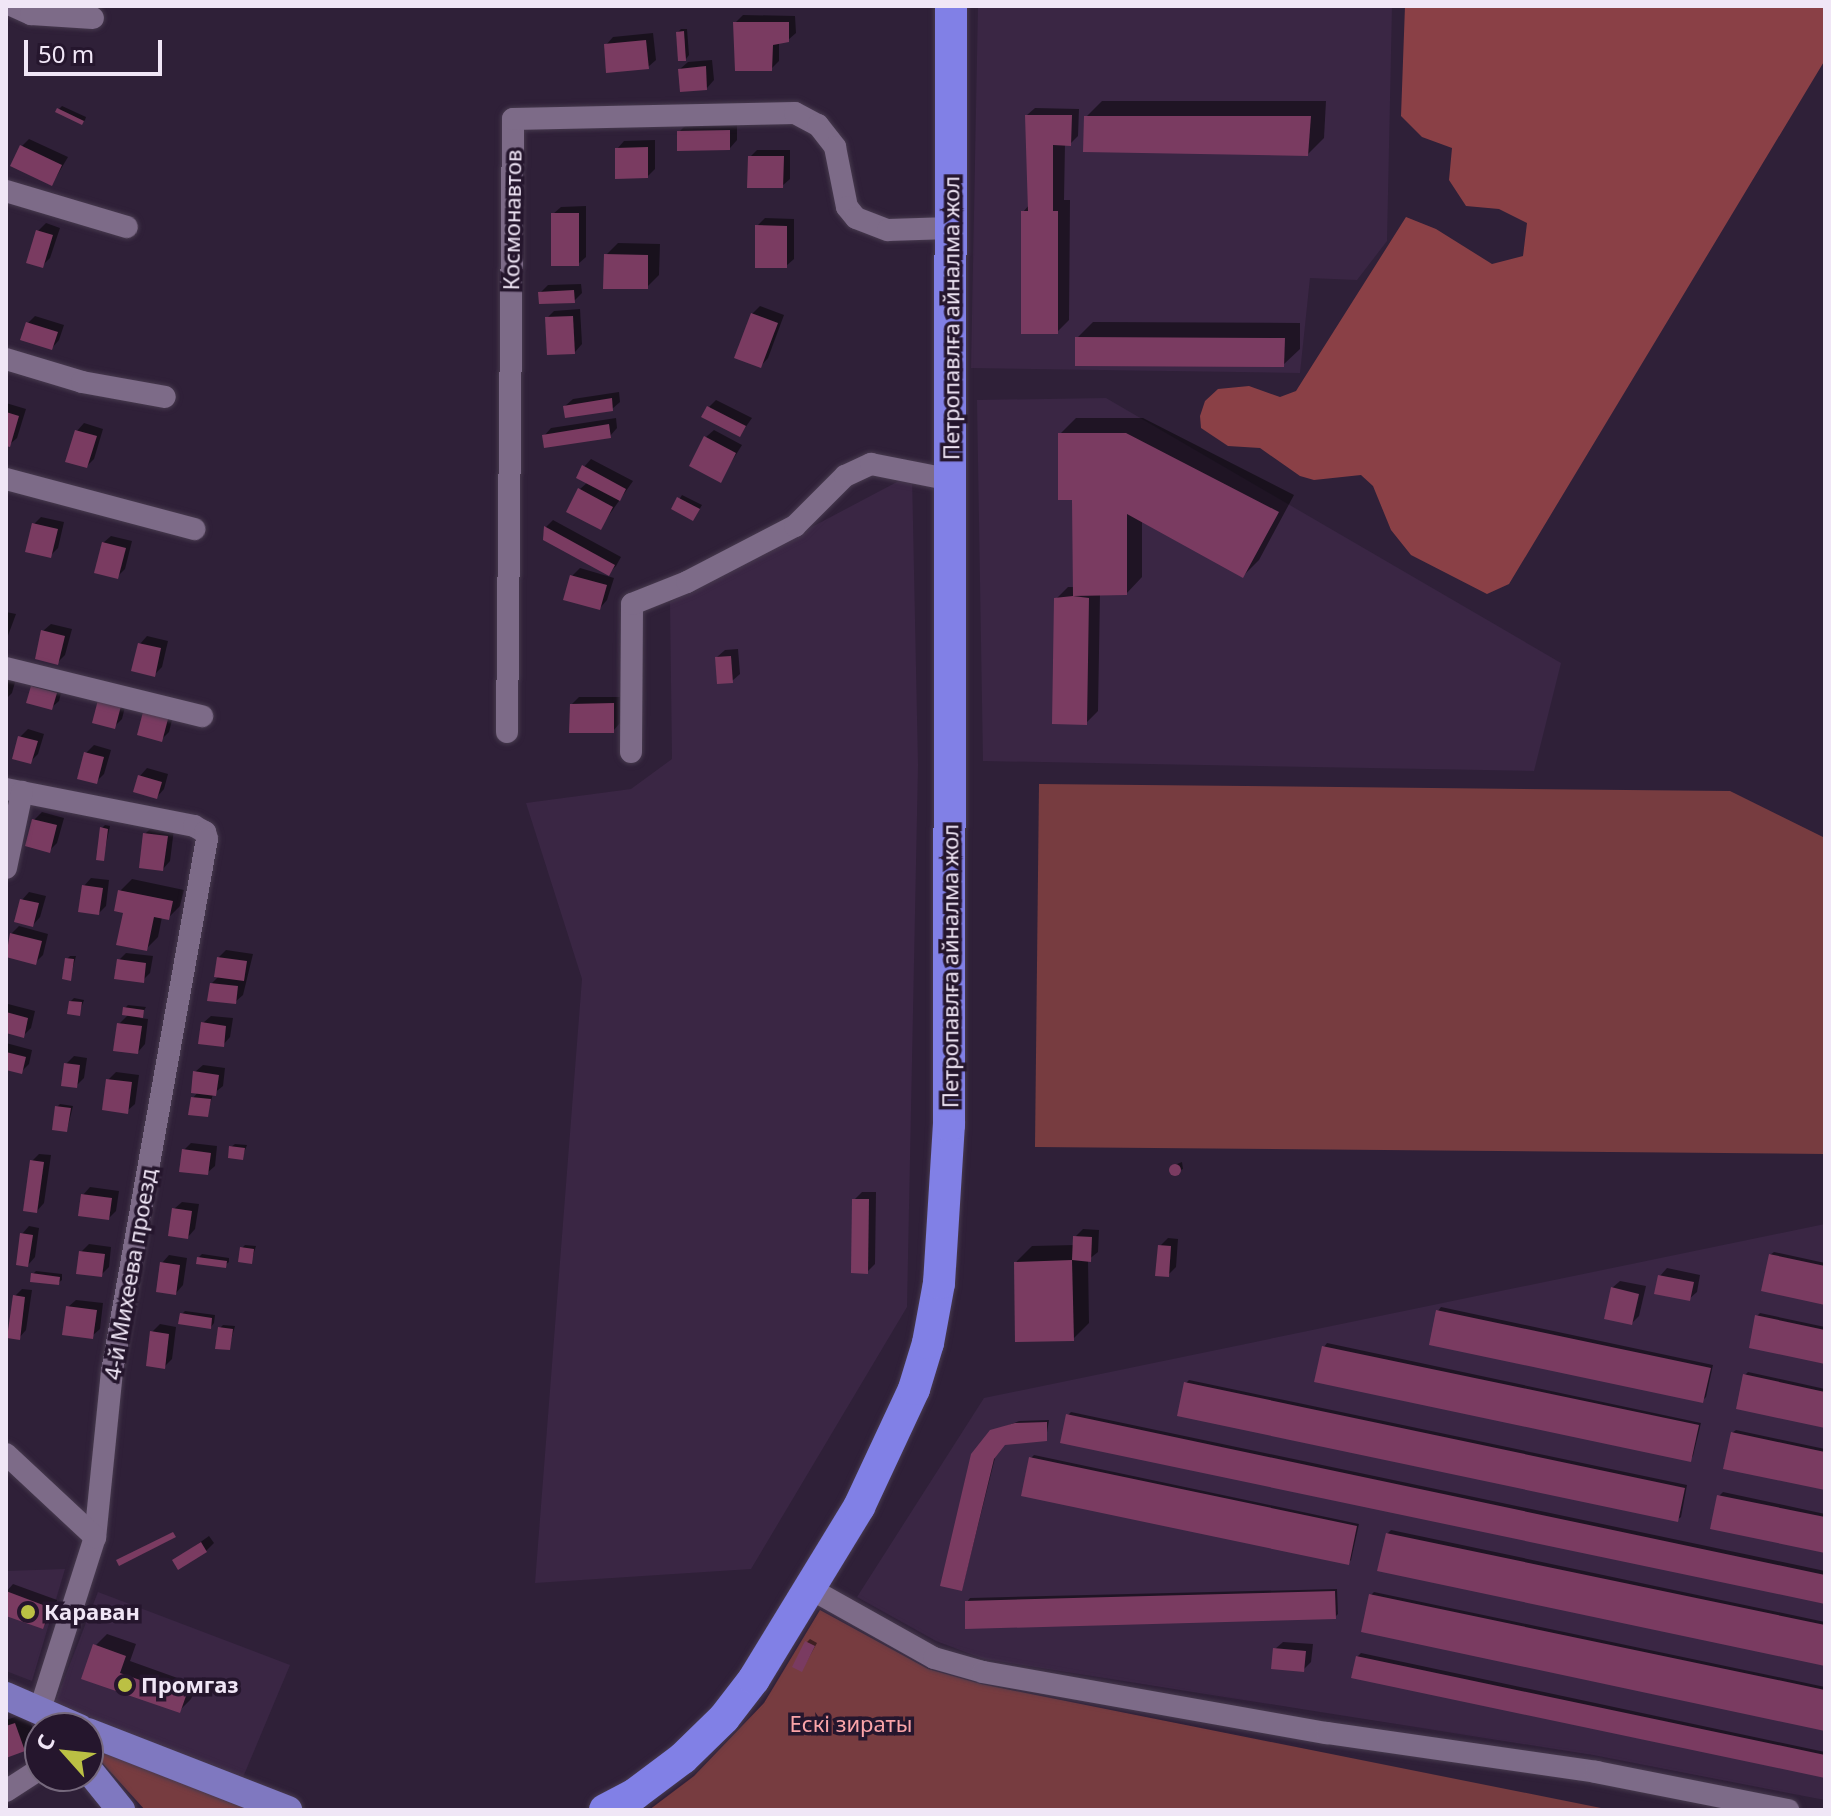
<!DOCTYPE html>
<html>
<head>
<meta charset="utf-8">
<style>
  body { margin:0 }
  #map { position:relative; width:1831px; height:1816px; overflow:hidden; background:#2f2038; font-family:"Noto Sans",sans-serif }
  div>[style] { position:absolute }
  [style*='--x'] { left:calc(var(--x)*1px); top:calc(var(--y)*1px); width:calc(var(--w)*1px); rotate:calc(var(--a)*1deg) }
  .built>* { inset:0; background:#3a2644 }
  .green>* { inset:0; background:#773c40 }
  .forest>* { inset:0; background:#8a4046 }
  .shadow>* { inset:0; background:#0007 }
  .building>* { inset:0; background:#7a3b61 }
  .round { border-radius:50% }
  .roads { filter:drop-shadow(0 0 2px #473a4e) drop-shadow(0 0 2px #473a4e) }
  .minor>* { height:22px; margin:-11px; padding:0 11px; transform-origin:11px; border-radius:11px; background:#7d6b88 }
  .major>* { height:28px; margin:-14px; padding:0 14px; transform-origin:14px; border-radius:14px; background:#7f78c0 }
  .highway>* { height:32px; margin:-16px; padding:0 16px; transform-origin:16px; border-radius:16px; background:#8180e6 }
  .dots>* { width:22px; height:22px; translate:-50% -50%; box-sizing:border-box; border:4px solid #25162d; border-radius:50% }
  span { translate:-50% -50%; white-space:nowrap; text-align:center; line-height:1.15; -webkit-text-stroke:7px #25162d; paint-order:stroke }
  .street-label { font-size:22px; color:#f0e6f6 }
  .poi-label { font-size:22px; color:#f0e6f6; font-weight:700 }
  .left { translate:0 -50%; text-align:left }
  .park-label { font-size:22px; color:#fba4a8 }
  .frame { position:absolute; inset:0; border:8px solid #f0e6f6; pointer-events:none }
  .north { position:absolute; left:24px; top:1712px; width:80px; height:80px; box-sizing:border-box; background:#25162d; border:2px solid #76697d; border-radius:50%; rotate:297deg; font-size:22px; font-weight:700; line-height:32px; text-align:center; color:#f0e6f6 }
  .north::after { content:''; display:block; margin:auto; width:28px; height:36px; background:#bbc044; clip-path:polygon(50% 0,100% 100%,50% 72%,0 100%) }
  .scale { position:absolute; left:24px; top:40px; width:138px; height:36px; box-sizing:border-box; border:4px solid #f0e6f6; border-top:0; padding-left:10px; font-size:24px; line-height:28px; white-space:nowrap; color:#f0e6f6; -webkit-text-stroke:6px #25162d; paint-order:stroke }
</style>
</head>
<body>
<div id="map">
  <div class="built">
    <div style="clip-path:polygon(978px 6px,1392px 6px,1387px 241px,1357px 280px,1310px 278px,1300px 373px,971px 368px)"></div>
    <div style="clip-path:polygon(1106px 398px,1561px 663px,1534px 771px,983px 761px,977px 400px)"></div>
    <div style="clip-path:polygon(912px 474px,918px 765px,907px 1307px,751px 1569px,535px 1583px,582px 979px,526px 803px,631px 789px,672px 759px,670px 602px)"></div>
    <div style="clip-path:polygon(1825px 1224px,1825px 1800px,1593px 1755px,984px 1659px,936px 1641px,857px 1597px,984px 1398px)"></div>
    <div style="clip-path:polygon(65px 1569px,32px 1681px,6px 1671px,6px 1571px)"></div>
    <div style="clip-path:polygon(98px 1592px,290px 1665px,241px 1782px,54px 1705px)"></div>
  </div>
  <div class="green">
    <div style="clip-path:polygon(1039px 784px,1730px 791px,1825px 838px,1825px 1154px,1035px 1147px)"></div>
    <div style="clip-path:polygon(820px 1610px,928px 1669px,981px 1684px,1611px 1810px,649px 1810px,694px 1776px,764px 1703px)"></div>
    <div style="clip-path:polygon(88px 1747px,252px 1810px,145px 1810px)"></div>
  </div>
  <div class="forest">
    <div style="clip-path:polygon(1405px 6px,1825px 6px,1825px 60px,1509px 584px,1487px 594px,1411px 555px,1391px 530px,1373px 486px,1361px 475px,1314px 480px,1300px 476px,1260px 448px,1228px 446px,1201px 428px,1200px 416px,1205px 401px,1218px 389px,1249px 386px,1280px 397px,1296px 391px,1406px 217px,1436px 229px,1492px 264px,1523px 256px,1527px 223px,1499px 209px,1466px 206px,1449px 180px,1452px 148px,1422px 137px,1401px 116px)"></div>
  </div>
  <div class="shadow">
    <div style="clip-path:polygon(743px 15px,795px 16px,796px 33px,788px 40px,779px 42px,779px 61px,771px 69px,735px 23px)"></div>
    <div style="clip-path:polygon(681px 29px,687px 29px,689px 55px,686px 59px,678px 32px)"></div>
    <div style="clip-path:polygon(653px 33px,656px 60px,648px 67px,606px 45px,613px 37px)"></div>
    <div style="clip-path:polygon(712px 60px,714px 80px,707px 88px,680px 69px,688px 62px)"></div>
    <div style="clip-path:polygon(1102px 101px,1326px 101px,1324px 138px,1308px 154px,1086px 117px)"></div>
    <div style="clip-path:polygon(62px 106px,86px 117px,85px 120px,82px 123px,59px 109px)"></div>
    <div style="clip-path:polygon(1035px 108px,1079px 109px,1078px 136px,1070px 144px,1065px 144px,1064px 200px,1070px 200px,1069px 320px,1057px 332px,1023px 212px,1030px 204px,1027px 115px)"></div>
    <div style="clip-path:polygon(737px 123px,737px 140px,730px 148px,679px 132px,687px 124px)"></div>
    <div style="clip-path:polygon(29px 139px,68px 157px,52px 184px,22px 146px)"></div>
    <div style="clip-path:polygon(655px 140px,655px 169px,648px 176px,617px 149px,624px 141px)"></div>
    <div style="clip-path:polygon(757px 150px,790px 150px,790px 179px,782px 186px,750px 157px)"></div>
    <div style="clip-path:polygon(586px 206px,586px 257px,578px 264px,553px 214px,561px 207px)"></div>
    <div style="clip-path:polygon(765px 218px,794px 219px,794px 259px,786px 266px,757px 226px)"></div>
    <div style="clip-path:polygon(46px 223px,60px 228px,50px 258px,42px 266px,38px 231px)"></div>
    <div style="clip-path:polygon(618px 243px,660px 244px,659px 275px,647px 287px,606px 255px)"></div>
    <div style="clip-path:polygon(581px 284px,582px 293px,574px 301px,540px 293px,548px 285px)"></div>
    <div style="clip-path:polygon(760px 306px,784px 315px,768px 358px,761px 366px,752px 314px)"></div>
    <div style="clip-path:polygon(580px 309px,582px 344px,575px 352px,547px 318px,554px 311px)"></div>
    <div style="clip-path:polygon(35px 316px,64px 325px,59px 340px,52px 348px,28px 323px)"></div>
    <div style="clip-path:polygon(1093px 322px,1300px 323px,1300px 349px,1283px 365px,1077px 338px)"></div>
    <div style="clip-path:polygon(619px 392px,620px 402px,612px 409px,565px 406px,573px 399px)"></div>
    <div style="clip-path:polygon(716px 400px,752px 418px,740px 435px,709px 407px)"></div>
    <div style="clip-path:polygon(6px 403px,26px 409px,17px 438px,9px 445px,6px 444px)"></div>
    <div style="clip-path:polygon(616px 418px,617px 428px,610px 436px,544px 436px,551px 428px)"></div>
    <div style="clip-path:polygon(1076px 418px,1143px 418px,1294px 495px,1259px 560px,1243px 576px,1142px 520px,1142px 577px,1126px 594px,1100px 594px,1098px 711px,1086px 723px,1056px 599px,1068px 587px,1074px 587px,1074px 498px,1060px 434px)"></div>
    <div style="clip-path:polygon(84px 423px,103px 429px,94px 459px,87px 466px,77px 431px)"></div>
    <div style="clip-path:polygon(714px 430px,742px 445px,720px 480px,706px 437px)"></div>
    <div style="clip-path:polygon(591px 459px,633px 481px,600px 528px,580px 489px,588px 482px,584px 467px)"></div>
    <div style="clip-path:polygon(682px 495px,702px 505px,696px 515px,674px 508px)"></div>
    <div style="clip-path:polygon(41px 517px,64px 522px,58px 548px,50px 556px,34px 524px)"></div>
    <div style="clip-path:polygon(553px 520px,621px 557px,616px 566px,609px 573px,546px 539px,546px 527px)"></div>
    <div style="clip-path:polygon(111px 536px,132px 541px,125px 569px,118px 576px,103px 543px)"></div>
    <div style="clip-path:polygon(580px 568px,614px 578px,607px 600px,600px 608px,572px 576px)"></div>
    <div style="clip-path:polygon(6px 612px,16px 614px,6px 641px)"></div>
    <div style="clip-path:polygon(51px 624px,72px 629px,65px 655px,58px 662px,43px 631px)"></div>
    <div style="clip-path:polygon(147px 636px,168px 641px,162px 667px,154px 675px,140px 644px)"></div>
    <div style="clip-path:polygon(738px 649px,740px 674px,732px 681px,717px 657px,725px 650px)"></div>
    <div style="clip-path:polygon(6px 672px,17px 675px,12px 693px,6px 699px)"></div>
    <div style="clip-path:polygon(40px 679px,63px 685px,59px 701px,51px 708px,33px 687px)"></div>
    <div style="clip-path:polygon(579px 697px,620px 697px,620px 723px,613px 731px,572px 704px)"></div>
    <div style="clip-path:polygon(127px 699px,122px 719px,114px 727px,95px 721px)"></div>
    <div style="clip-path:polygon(174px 712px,169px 732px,161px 740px,139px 734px)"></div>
    <div style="clip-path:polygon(28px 729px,44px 734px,38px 754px,30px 762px,20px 737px)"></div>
    <div style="clip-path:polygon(94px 745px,111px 750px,104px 774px,96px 782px,86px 753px)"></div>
    <div style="clip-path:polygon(147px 768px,168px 774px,164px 789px,157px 797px,140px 776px)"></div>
    <div style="clip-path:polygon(42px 812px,64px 818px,57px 843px,50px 850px,34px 820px)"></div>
    <div style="clip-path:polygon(105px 825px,110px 826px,103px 859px,102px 828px)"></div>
    <div style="clip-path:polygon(153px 826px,174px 829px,170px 861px,163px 869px,145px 834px)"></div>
    <div style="clip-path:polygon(91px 878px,109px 880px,106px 906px,99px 913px,84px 886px)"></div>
    <div style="clip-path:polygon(132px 879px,184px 890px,180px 906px,168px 918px,162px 917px,158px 937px,146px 949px,125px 911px,120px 891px)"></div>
    <div style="clip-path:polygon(29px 892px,46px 896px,40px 917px,33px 925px,22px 900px)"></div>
    <div style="clip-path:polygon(19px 926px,48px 934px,43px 955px,35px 963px,6px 955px,11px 934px)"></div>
    <div style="clip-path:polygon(226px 950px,253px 954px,243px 995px,235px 1002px,212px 983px,219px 976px,218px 958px)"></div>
    <div style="clip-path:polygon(126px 953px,153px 956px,150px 973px,143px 980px,119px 960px)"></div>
    <div style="clip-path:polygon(70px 956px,76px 956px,70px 978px,67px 959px)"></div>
    <div style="clip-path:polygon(74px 998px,84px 1000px,79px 1014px,70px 1002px)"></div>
    <div style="clip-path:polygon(8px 1004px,35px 1011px,31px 1028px,23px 1036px,6px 1031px)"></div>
    <div style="clip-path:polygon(128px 1005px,146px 1007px,140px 1018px,148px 1019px,145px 1044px,138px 1052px,119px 1024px,129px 1014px,125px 1008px)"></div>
    <div style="clip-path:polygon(211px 1016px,233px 1018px,230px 1037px,223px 1045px,203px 1023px)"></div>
    <div style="clip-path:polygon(6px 1043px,32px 1050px,29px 1064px,21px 1072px,6px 1068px)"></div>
    <div style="clip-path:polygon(74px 1056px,87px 1058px,84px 1078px,76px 1086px,66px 1064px)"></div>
    <div style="clip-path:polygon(203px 1065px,225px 1068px,223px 1086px,213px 1094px,207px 1115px,193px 1098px,198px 1092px,195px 1072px)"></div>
    <div style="clip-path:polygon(116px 1072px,139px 1075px,135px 1104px,127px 1111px,108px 1080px)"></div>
    <div style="clip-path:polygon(60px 1104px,73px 1106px,67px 1130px,57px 1107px)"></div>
    <div style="clip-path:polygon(191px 1143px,217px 1146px,215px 1166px,207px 1173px,184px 1150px)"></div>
    <div style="clip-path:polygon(235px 1144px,247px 1145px,242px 1158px,231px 1147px)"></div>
    <div style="clip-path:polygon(39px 1154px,51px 1155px,44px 1203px,37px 1211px,32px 1161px)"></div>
    <div style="clip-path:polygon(1182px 1162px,1183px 1169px,1173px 1173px,1172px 1166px)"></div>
    <div style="clip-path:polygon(90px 1187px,119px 1191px,116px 1211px,109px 1218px,83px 1195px)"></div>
    <div style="clip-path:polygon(862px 1192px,876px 1192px,875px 1264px,867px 1272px,854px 1200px)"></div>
    <div style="clip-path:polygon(182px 1202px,199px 1204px,195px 1229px,188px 1237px,174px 1209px)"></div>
    <div style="clip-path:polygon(29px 1226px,39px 1228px,35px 1257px,28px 1265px,22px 1234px)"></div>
    <div style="clip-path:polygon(1083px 1229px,1099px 1230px,1098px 1252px,1088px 1260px,1089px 1323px,1073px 1339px,1016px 1262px,1032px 1246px,1075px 1245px,1075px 1237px)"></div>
    <div style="clip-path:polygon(1168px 1238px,1178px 1239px,1176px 1267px,1168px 1275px,1160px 1246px)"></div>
    <div style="clip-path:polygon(89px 1244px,111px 1247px,109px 1267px,101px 1275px,81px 1252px)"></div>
    <div style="clip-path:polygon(245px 1245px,256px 1246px,251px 1262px,242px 1248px)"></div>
    <div style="clip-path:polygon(1774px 1252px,1825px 1263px,1825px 1303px,1770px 1255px)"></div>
    <div style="clip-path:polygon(202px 1254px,229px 1258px,229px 1262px,225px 1265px,199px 1257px)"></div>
    <div style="clip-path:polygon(169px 1255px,187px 1258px,183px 1285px,176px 1293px,162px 1263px)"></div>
    <div style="clip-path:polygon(1667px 1268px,1700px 1275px,1697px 1292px,1689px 1299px,1660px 1276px)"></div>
    <div style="clip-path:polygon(36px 1271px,62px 1274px,62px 1280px,58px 1283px,33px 1274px)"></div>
    <div style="clip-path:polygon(1620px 1281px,1646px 1286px,1639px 1316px,1632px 1323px,1612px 1288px)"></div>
    <div style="clip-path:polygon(22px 1289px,32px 1290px,26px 1330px,19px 1338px,15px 1296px)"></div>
    <div style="clip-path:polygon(76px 1300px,103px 1303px,100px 1329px,92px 1336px,68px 1307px)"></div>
    <div style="clip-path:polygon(1441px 1307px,1713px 1365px,1706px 1397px,1703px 1400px,1438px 1311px)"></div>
    <div style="clip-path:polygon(185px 1311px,215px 1315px,214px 1323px,211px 1327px,182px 1314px)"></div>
    <div style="clip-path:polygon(1760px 1313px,1825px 1327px,1825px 1362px,1757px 1316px)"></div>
    <div style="clip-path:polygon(160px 1324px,176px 1327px,172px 1359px,164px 1367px,152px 1332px)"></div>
    <div style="clip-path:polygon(223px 1325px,235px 1326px,229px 1348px,220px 1328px)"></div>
    <div style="clip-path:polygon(1327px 1343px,1701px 1423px,1693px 1456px,1690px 1460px,1324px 1347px)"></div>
    <div style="clip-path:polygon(1748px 1372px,1825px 1389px,1825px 1426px,1745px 1375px)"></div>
    <div style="clip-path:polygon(1189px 1380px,1687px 1485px,1681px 1517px,1677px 1520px,1186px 1383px)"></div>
    <div style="clip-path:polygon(1071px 1412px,1825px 1571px,1825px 1602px,1068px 1415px)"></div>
    <div style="clip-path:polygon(1049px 1420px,1046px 1439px,1005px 1443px,996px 1454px,962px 1589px,991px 1432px,1019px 1421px)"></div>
    <div style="clip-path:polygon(1736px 1430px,1825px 1449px,1825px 1488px,1732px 1433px)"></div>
    <div style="clip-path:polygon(1034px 1455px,1359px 1524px,1351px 1560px,1348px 1563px,1031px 1458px)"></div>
    <div style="clip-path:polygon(1723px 1492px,1825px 1514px,1825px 1551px,1719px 1496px)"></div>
    <div style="clip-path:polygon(1391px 1530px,1825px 1622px,1825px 1664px,1387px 1534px)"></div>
    <div style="clip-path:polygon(209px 1536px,214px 1543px,206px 1551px,174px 1561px)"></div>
    <div style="clip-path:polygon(13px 1584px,57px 1600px,50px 1619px,43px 1627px,6px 1614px,6px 1592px)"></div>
    <div style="clip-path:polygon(1337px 1589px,1338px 1614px,1335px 1617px,967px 1602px,970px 1598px)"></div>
    <div style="clip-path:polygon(1374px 1592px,1825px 1687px,1825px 1729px,1371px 1595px)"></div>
    <div style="clip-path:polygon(107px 1634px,136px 1644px,130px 1661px,197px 1685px,191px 1699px,179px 1711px,83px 1678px,95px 1646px)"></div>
    <div style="clip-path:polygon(810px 1639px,817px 1643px,802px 1670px,807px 1642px)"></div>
    <div style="clip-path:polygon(1283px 1642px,1313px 1644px,1311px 1662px,1303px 1670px,1275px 1649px)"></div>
    <div style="clip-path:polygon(1361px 1653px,1825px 1752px,1825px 1776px,1357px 1657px)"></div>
    <div style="clip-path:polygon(27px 1713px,36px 1737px,24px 1749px,6px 1756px,6px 1720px)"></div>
  </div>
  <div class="building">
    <div style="clip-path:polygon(733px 22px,789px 22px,789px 42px,773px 45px,772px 71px,735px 71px)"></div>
    <div style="clip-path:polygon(684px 31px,686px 61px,678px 61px,676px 32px)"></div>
    <div style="clip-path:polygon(646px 40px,649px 69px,606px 73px,604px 44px)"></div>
    <div style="clip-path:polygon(706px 66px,707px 90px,680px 92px,678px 69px)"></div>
    <div style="clip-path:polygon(57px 108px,84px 121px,82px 125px,55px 112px)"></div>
    <div style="clip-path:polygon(1025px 115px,1072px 115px,1071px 146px,1053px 145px,1053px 211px,1058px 211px,1058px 334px,1021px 334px,1021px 211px,1028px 211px)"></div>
    <div style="clip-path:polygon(1084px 116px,1311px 116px,1308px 156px,1083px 152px)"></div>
    <div style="clip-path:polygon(730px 130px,730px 150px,677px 151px,677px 131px)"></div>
    <div style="clip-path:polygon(20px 145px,62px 165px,52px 186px,10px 166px)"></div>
    <div style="clip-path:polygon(648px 147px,648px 178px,615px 179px,615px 148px)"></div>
    <div style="clip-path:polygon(748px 156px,784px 156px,783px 188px,747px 188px)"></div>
    <div style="clip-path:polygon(551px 213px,579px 213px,579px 266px,551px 266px)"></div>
    <div style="clip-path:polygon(755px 225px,787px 226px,787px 268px,755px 268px)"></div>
    <div style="clip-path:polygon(36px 230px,53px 235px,43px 268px,26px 263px)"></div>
    <div style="clip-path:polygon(604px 254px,648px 255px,648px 289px,603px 289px)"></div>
    <div style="clip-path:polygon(574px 290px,575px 303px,539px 304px,538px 292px)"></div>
    <div style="clip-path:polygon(751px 313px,778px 323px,761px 368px,734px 358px)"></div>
    <div style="clip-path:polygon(573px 316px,575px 354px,547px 355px,545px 317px)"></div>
    <div style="clip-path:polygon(26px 322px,58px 332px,52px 350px,20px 340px)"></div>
    <div style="clip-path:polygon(1075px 337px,1285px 338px,1284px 367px,1075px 366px)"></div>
    <div style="clip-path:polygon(612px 398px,613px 411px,565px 418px,563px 406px)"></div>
    <div style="clip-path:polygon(707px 406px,746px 426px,740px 437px,701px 417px)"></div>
    <div style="clip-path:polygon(6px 412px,19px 416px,10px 447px,6px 446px)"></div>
    <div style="clip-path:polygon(609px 424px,611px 438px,544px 448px,542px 435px)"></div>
    <div style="clip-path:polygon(75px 430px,97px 436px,87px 468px,65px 462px)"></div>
    <div style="clip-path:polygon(1058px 433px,1126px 433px,1279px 512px,1243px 578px,1127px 514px,1127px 595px,1073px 596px,1089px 598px,1087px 725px,1052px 724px,1054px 598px,1073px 596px,1072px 500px,1058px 500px)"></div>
    <div style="clip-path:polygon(704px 436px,736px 453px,721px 483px,689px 466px)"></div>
    <div style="clip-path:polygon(582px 465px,626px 489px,620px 501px,576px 478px)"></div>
    <div style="clip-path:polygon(578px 488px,613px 507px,601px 530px,566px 512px)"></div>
    <div style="clip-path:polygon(677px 497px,700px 509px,693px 521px,671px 509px)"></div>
    <div style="clip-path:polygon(32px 523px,58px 529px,51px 558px,25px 552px)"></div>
    <div style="clip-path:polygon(544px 526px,615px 565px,609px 576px,543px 540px)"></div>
    <div style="clip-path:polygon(102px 542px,126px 548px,118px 579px,94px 573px)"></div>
    <div style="clip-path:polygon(570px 575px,607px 585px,600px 610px,563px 600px)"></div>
    <div style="clip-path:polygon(41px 630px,65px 636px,58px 665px,35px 659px)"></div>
    <div style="clip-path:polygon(138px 643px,161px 648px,155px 677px,131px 671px)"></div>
    <div style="clip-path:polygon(731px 656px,733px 683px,717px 684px,715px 657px)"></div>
    <div style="clip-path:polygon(31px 686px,57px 693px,52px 710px,26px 703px)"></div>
    <div style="clip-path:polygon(98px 700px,121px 706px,115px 729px,92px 723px)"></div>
    <div style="clip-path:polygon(614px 703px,614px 733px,569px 733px,570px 704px)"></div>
    <div style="clip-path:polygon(143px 712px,168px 719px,162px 742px,137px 735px)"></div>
    <div style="clip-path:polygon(18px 736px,38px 741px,31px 764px,12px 759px)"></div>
    <div style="clip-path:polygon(84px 752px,104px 757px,97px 784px,77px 779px)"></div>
    <div style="clip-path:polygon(138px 775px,162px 782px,157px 799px,133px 792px)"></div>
    <div style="clip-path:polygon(32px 819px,57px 825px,50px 853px,25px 846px)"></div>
    <div style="clip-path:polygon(100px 827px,108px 829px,104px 861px,96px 860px)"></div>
    <div style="clip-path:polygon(143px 833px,168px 836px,163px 871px,139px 868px)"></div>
    <div style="clip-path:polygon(82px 885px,103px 888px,99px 915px,78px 912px)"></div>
    <div style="clip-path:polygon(118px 890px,173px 901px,169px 920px,154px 917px,147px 951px,116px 945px,123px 913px,114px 911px)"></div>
    <div style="clip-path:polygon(20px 899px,39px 903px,33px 927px,14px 922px)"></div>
    <div style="clip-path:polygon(10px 933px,42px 941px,36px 965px,6px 957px)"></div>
    <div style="clip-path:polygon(217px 957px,247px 961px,244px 981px,214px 977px)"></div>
    <div style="clip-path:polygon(65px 958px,74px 959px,71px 981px,62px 979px)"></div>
    <div style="clip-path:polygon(117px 959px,146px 963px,144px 983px,114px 979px)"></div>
    <div style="clip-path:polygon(210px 983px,238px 986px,236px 1004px,207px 1001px)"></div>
    <div style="clip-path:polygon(69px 1001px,82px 1002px,80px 1016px,67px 1014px)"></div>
    <div style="clip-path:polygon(123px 1007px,144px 1010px,143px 1018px,122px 1015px)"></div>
    <div style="clip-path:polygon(6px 1012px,28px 1018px,24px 1038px,6px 1033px)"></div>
    <div style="clip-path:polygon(201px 1022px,226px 1026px,224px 1047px,198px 1044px)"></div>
    <div style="clip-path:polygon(117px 1023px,142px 1026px,138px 1054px,113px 1051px)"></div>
    <div style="clip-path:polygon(6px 1052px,26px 1057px,22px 1074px,6px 1070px)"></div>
    <div style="clip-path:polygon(64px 1063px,80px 1065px,77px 1088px,61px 1086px)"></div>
    <div style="clip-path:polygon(193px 1071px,219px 1075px,216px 1096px,191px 1093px)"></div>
    <div style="clip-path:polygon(106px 1079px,132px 1082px,128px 1114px,102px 1110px)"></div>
    <div style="clip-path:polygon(191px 1097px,211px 1099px,208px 1117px,188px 1115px)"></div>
    <div style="clip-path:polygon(55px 1106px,71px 1108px,67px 1132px,52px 1130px)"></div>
    <div style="clip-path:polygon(229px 1146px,245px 1148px,243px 1160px,228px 1158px)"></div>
    <div style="clip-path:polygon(182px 1149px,211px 1153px,208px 1175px,179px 1172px)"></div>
    <div style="clip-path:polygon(30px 1160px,44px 1162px,37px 1213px,23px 1211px)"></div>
    <div class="round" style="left:1169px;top:1164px;width:12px;height:12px"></div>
    <div style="clip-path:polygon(81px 1194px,112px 1198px,109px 1220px,78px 1216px)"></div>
    <div style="clip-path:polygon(852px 1199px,869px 1199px,868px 1274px,851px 1273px)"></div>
    <div style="clip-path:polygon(172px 1208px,192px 1211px,188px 1239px,168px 1236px)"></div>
    <div style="clip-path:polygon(20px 1233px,33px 1235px,28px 1267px,16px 1265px)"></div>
    <div style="clip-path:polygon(1073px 1236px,1092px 1237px,1091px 1262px,1072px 1260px)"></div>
    <div style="clip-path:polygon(1158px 1245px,1171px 1246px,1169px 1277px,1155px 1276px)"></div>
    <div style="clip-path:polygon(240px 1247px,254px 1249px,252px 1264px,238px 1262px)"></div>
    <div style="clip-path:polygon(79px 1251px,105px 1254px,102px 1277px,76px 1274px)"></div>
    <div style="clip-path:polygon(1769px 1254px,1825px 1266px,1825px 1305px,1761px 1291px)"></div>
    <div style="clip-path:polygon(197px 1257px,227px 1261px,226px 1268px,196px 1264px)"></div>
    <div style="clip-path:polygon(1072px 1260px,1074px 1341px,1015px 1342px,1014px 1262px)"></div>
    <div style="clip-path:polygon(160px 1262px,180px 1265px,176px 1295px,156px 1292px)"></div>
    <div style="clip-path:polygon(31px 1273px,60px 1277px,59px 1285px,30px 1282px)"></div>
    <div style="clip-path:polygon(1658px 1275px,1694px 1282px,1690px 1301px,1654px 1294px)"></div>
    <div style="clip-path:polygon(1611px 1287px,1639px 1294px,1632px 1325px,1604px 1319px)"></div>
    <div style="clip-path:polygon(13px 1295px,25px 1297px,20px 1340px,7px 1338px)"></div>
    <div style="clip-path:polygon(66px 1306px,97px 1310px,93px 1339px,62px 1335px)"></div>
    <div style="clip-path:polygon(1436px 1310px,1711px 1368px,1703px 1403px,1429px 1345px)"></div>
    <div style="clip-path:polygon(180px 1313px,212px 1318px,211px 1329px,178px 1324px)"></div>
    <div style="clip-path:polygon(1755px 1315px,1825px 1330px,1825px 1364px,1749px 1348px)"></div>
    <div style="clip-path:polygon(218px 1327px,233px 1329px,230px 1350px,215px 1349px)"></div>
    <div style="clip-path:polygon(150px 1331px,169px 1334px,165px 1369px,146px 1366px)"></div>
    <div style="clip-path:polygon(1322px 1346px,1699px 1425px,1691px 1462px,1314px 1382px)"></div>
    <div style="clip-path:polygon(1743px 1374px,1825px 1392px,1825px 1428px,1736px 1409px)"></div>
    <div style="clip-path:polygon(1184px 1382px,1685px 1488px,1678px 1522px,1177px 1416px)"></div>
    <div style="clip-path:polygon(1066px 1414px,1825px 1575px,1825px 1604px,1060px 1443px)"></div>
    <div style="clip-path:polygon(1047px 1422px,1047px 1441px,1005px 1445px,994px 1459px,962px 1591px,940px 1586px,971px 1454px,990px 1430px,1015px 1423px)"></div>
    <div style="clip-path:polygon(1731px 1432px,1825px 1452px,1825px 1490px,1723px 1469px)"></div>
    <div style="clip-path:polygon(1029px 1457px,1357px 1526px,1349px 1565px,1021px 1496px)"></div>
    <div style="clip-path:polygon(1717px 1495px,1825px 1517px,1825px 1553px,1710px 1529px)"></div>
    <div style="clip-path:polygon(173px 1532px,176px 1537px,119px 1566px,116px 1560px)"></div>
    <div style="clip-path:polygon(1386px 1533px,1825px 1625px,1825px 1666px,1377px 1571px)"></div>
    <div style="clip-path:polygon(201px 1542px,207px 1552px,178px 1570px,172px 1560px)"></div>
    <div style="clip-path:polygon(6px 1591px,51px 1608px,43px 1629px,6px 1616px)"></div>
    <div style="clip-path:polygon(1335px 1591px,1336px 1619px,965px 1629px,965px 1601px)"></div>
    <div style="clip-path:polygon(1369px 1594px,1825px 1690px,1825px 1731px,1361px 1632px)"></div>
    <div style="clip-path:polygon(805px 1641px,815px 1646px,802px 1672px,792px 1667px)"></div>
    <div style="clip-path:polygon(93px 1644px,126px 1656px,120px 1673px,186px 1696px,180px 1713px,81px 1679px)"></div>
    <div style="clip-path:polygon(1273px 1648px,1306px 1651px,1304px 1672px,1271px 1669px)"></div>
    <div style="clip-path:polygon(1356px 1656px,1825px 1755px,1825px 1778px,1351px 1678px)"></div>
    <div style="clip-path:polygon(15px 1723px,25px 1751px,6px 1758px,6px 1726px)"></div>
  </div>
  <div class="roads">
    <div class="minor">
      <div style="--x:13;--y:6;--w:20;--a:24"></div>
      <div style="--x:31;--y:14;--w:62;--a:3.7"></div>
      <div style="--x:6;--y:191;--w:126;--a:16.6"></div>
      <div style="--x:6;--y:359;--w:79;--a:16.8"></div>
      <div style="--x:82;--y:382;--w:84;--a:10.2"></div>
      <div style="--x:6;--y:479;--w:195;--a:14.9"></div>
      <div style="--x:6;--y:668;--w:202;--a:13.8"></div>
      <div style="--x:507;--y:732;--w:613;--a:-89.44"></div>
      <div style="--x:513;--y:119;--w:282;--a:-1.2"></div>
      <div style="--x:795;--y:113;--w:26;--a:28"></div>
      <div style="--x:818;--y:125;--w:28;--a:52"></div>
      <div style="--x:835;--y:147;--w:61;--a:78.7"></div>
      <div style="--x:847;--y:207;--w:14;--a:51"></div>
      <div style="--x:856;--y:218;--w:34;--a:21"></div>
      <div style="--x:888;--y:230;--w:62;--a:-1.8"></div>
      <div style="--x:631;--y:752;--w:148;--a:-89.6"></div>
      <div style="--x:632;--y:604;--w:59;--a:-21.8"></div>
      <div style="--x:687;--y:582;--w:122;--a:-27.4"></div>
      <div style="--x:795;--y:526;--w:71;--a:-45"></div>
      <div style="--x:845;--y:476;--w:29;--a:-25"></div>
      <div style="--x:871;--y:464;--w:83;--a:11.2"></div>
      <div style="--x:6;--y:789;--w:192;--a:11.1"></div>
      <div style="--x:194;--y:826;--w:13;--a:29"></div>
      <div style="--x:205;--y:832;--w:7;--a:74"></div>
      <div style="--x:207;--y:839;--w:540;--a:100.12"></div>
      <div style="--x:112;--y:1371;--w:167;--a:95.8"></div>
      <div style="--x:95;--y:1537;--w:184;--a:107.7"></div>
      <div style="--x:6;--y:868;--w:78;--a:-78.1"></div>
      <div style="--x:6;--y:1454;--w:122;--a:43"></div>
      <div style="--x:811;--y:1589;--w:141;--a:29.3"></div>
      <div style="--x:934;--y:1658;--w:51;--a:15.9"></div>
      <div style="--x:983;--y:1672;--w:349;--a:10.1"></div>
      <div style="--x:1327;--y:1733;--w:272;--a:8.2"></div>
      <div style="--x:1596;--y:1772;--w:196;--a:11.2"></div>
      <div style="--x:6;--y:1791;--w:40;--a:-32.9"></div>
    </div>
    <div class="major">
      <div style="--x:6;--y:1696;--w:80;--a:23.7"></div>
      <div style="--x:88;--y:1732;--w:215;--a:21.3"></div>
      <div style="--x:88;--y:1769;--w:53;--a:51.2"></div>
    </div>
    <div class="highway">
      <div style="--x:605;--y:1810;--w:34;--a:-28"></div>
      <div style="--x:635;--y:1794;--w:60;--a:-36.9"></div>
      <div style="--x:683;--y:1758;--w:57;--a:-44.3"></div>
      <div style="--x:724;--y:1718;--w:49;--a:-52.4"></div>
      <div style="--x:754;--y:1679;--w:202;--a:-58.6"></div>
      <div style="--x:859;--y:1507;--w:130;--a:-65"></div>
      <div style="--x:914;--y:1389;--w:48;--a:-73.1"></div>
      <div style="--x:928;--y:1343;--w:61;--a:-79.6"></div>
      <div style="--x:939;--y:1283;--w:158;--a:-86.4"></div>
      <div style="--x:949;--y:1125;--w:1119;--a:-89.9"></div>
    </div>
  </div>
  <div class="dots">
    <div style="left:28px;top:1612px;background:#bbc044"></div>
    <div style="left:125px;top:1685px;background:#bbc044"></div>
  </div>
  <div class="street-label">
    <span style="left:512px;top:220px;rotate:-89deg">Космонавтов</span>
    <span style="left:951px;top:318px;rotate:-90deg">Петропавлға айналма жол</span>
    <span style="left:950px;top:966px;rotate:-90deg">Петропавлға айналма жол</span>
    <span style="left:130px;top:1274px;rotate:-80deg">4-й Михеева проезд</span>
  </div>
  <div class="poi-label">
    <span class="left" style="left:44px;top:1612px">Караван</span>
    <span class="left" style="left:141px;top:1685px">Промгаз</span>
  </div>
  <div class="park-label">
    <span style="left:851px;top:1724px">Ескі зираты</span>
  </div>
  <div class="frame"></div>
  <div class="north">С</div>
  <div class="scale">50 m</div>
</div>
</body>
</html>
